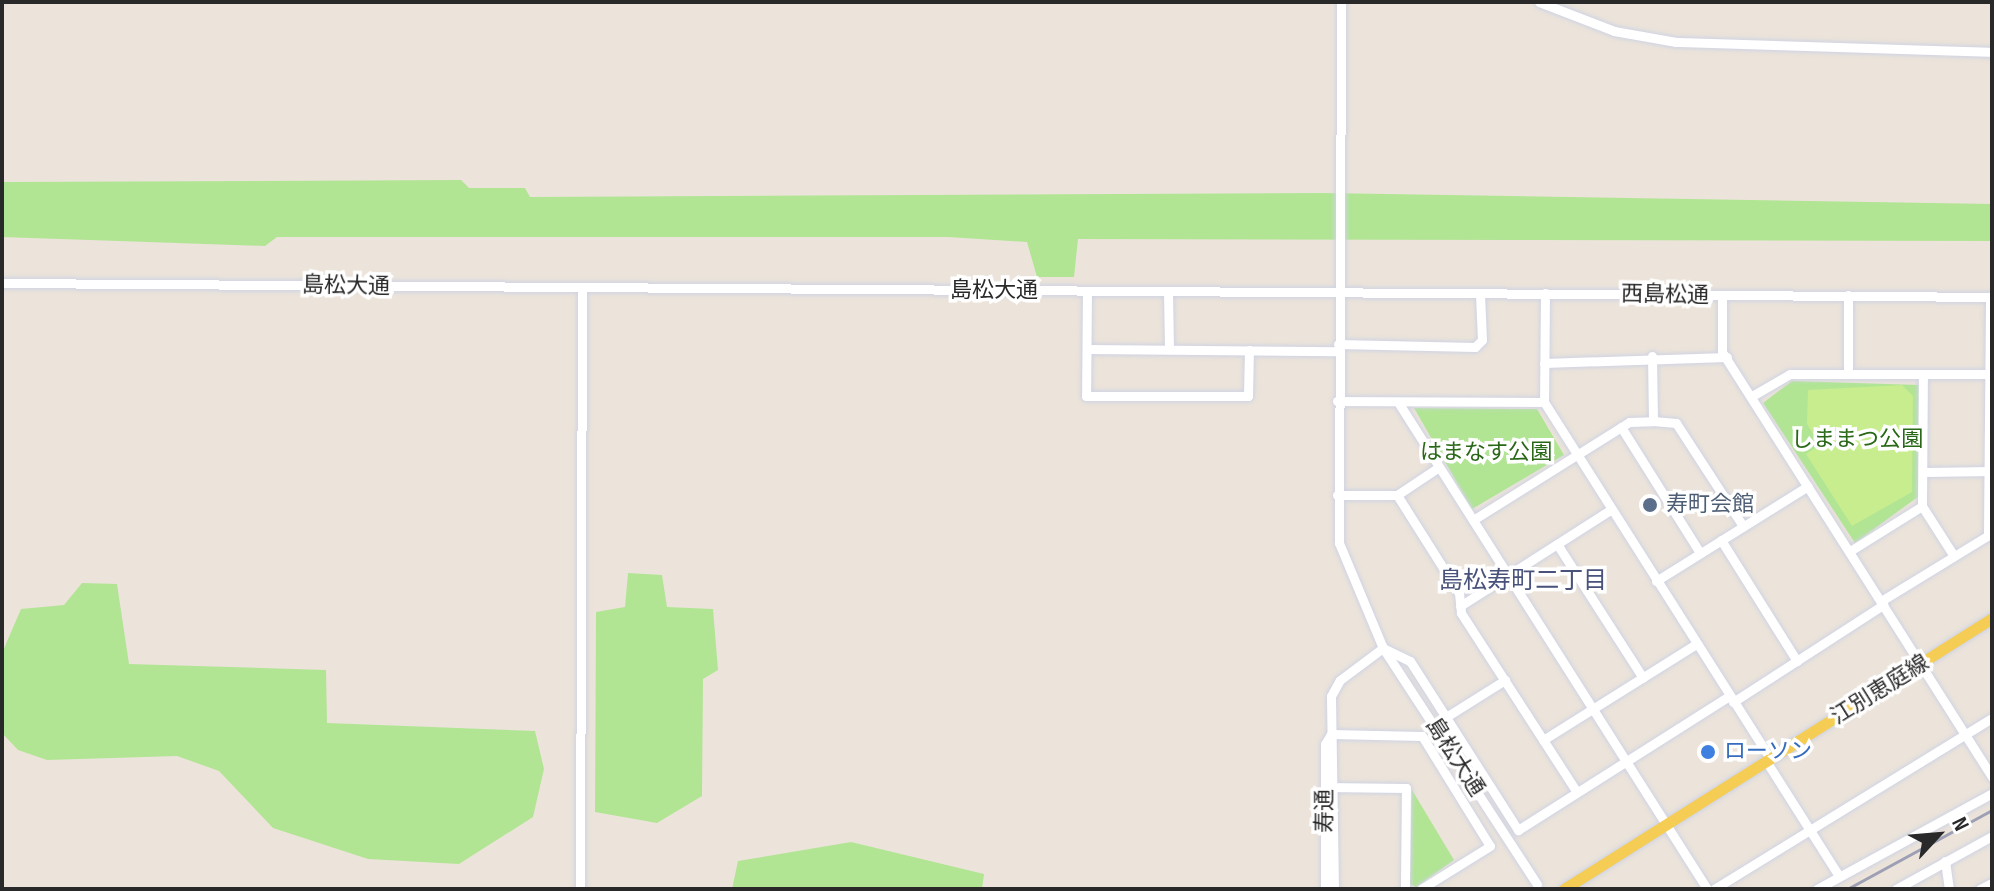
<!DOCTYPE html>
<html>
<head>
<meta charset="utf-8">
<style>
  body { margin:0 }
  #map { position:relative; width:1994px; height:891px; overflow:hidden; background:#ece4da; font-family:"Sofia Sans Condensed","Noto Sans JP",sans-serif }
  div>[style] { position:absolute }
  [style*='--x'] { left:calc(var(--x)*1px); top:calc(var(--y)*1px); width:calc(var(--w)*1px); rotate:calc(var(--a)*1deg) }
  .green>* { inset:0; background:#b1e594 }
  .pitch>* { inset:0; background:#c7ed8f }
  .roads { filter:drop-shadow(0 0 2px #cfd3e3) drop-shadow(0 0 2px #cfd3e3) }
  .minor>* { height:9px; margin:-4.5px; padding:0 4.5px; transform-origin:4.5px; border-radius:4.5px; background:#fff }
  .major>* { height:11px; margin:-5.5px; padding:0 5.5px; transform-origin:5.5px; border-radius:5.5px; background:#f5cd55 }
  .rail>* { height:3px; margin:-1.5px; padding:0 1.5px; transform-origin:1.5px; border-radius:1.5px; background:#9da0b4 }
  .dots>* { width:22px; height:22px; translate:-50% -50%; box-sizing:border-box; border:4px solid #fff; border-radius:50% }
  span { translate:-50% -50%; white-space:nowrap; text-align:center; line-height:1.15; -webkit-text-stroke:7px #fff; paint-order:stroke }
  .street-label { font-size:22px; color:#292929 }
  .park-label { font-size:22px; color:#296817 }
  .service-label { font-size:22px; color:#4e5e75 }
  .left { translate:0 -50%; text-align:left }
  .shop-label { font-size:22px; color:#366cbe }
  .neighbourhood-label { font-size:24px; color:#48527b }
  .frame { position:absolute; inset:0; border:4px solid #292929; pointer-events:none }
  .north { position:absolute; left:1898px; top:795px; width:80px; height:80px; -webkit-text-stroke:6px #fff; paint-order:stroke; rotate:64deg; font-size:22px; font-weight:700; line-height:32px; text-align:center; color:#292929 }
  .north::after { content:''; display:block; margin:auto; width:28px; height:36px; background:#292929; clip-path:polygon(50% 0,100% 100%,50% 72%,0 100%) }
</style>
</head>
<body>
<div id="map">
  <div class="green">
    <div style="clip-path:polygon(461px 180px,469px 188px,525px 188px,530px 197px,1323px 193px,1992px 204px,1992px 241px,1078px 239px,1074px 277px,1037px 277px,1027px 242px,948px 237px,277px 237px,265px 246px,2px 237px,2px 182px)"></div>
    <div style="clip-path:polygon(1792px 381px,1919px 385px,1919px 496px,1855px 543px,1763px 403px)"></div>
    <div style="clip-path:polygon(1414px 408px,1537px 409px,1564px 455px,1472px 509px)"></div>
    <div style="clip-path:polygon(628px 573px,662px 575px,667px 607px,713px 609px,718px 670px,703px 679px,702px 796px,657px 823px,595px 812px,596px 612px,625px 607px)"></div>
    <div style="clip-path:polygon(82px 583px,117px 584px,129px 664px,326px 670px,327px 723px,535px 731px,544px 769px,533px 817px,459px 864px,368px 859px,273px 828px,219px 771px,177px 756px,47px 760px,18px 750px,2px 733px,2px 653px,21px 609px,64px 605px)"></div>
    <div style="clip-path:polygon(1412px 790px,1454px 860px,1416px 887px,1410px 884px)"></div>
    <div style="clip-path:polygon(851px 842px,984px 874px,982px 889px,732px 889px,738px 861px)"></div>
  </div>
  <div class="pitch">
    <div style="clip-path:polygon(1902px 385px,1913px 396px,1912px 492px,1852px 526px,1806px 454px,1820px 445px,1807px 424px,1808px 390px)"></div>
  </div>
  <div class="roads">
    <div class="minor">
      <div style="--x:1341;--y:2;--w:541;--a:90.21"></div>
      <div style="--x:1339;--y:543;--w:114;--a:67.3"></div>
      <div style="--x:1383;--y:648;--w:282;--a:56.9"></div>
      <div style="--x:1539;--y:2;--w:80;--a:21.1"></div>
      <div style="--x:1614;--y:31;--w:63;--a:10.1"></div>
      <div style="--x:1676;--y:42;--w:316;--a:1.8"></div>
      <div style="--x:2;--y:283;--w:1990;--a:0.4"></div>
      <div style="--x:1087;--y:291;--w:105;--a:90.5"></div>
      <div style="--x:1086;--y:396;--w:162;--a:0"></div>
      <div style="--x:1248;--y:396;--w:46;--a:-88.8"></div>
      <div style="--x:1168;--y:291;--w:58;--a:89"></div>
      <div style="--x:1545;--y:293;--w:109;--a:90.5"></div>
      <div style="--x:1544;--y:402;--w:422;--a:57.6"></div>
      <div style="--x:1722;--y:295;--w:57;--a:90"></div>
      <div style="--x:1722;--y:352;--w:504;--a:57.57"></div>
      <div style="--x:1338;--y:344;--w:137;--a:1.3"></div>
      <div style="--x:1475;--y:347;--w:10;--a:-45"></div>
      <div style="--x:1482;--y:340;--w:46;--a:-92.5"></div>
      <div style="--x:1087;--y:349;--w:251;--a:0.5"></div>
      <div style="--x:1652;--y:356;--w:65;--a:89.1"></div>
      <div style="--x:1544;--y:363;--w:183;--a:-1.9"></div>
      <div style="--x:1848;--y:372;--w:77;--a:-90"></div>
      <div style="--x:1752;--y:396;--w:44;--a:-30.1"></div>
      <div style="--x:1790;--y:374;--w:202;--a:0"></div>
      <div style="--x:1337;--y:401;--w:207;--a:0.3"></div>
      <div style="--x:1398;--y:402;--w:577;--a:57.6"></div>
      <div style="--x:1621;--y:427;--w:149;--a:57.9"></div>
      <div style="--x:1925;--y:472;--w:67;--a:-0.9"></div>
      <div style="--x:1337;--y:495;--w:60;--a:0"></div>
      <div style="--x:1397;--y:495;--w:116;--a:57.7"></div>
      <div style="--x:1459;--y:593;--w:20;--a:84"></div>
      <div style="--x:1461;--y:613;--w:213;--a:57.1"></div>
      <div style="--x:1397;--y:495;--w:50;--a:-33.7"></div>
      <div style="--x:1922;--y:506;--w:59;--a:57.4"></div>
      <div style="--x:1473;--y:520;--w:184;--a:-32.1"></div>
      <div style="--x:1629;--y:422;--w:24;--a:-2"></div>
      <div style="--x:1653;--y:421;--w:23;--a:5"></div>
      <div style="--x:1676;--y:423;--w:123;--a:57"></div>
      <div style="--x:1988;--y:533;--w:236;--a:-89.5"></div>
      <div style="--x:1721;--y:540;--w:143;--a:57.9"></div>
      <div style="--x:1557;--y:544;--w:159;--a:57.3"></div>
      <div style="--x:1850;--y:551;--w:85;--a:-32"></div>
      <div style="--x:1922;--y:506;--w:132;--a:-89.6"></div>
      <div style="--x:1656;--y:581;--w:179;--a:-32"></div>
      <div style="--x:1881;--y:601;--w:130;--a:-31.5"></div>
      <div style="--x:1460;--y:606;--w:178;--a:-32.6"></div>
      <div style="--x:1733;--y:702;--w:179;--a:-32.9"></div>
      <div style="--x:1446;--y:717;--w:70;--a:-32.1"></div>
      <div style="--x:1331;--y:734;--w:91;--a:1.3"></div>
      <div style="--x:1422;--y:736;--w:129;--a:58.3"></div>
      <div style="--x:1490;--y:846;--w:81;--a:148.1"></div>
      <div style="--x:1543;--y:740;--w:181;--a:-32.1"></div>
      <div style="--x:1766;--y:761;--w:136;--a:57.6"></div>
      <div style="--x:1325;--y:787;--w:81;--a:0.7"></div>
      <div style="--x:1406;--y:788;--w:101;--a:90.6"></div>
      <div style="--x:1945;--y:861;--w:28;--a:82"></div>
      <div style="--x:580;--y:889;--w:600;--a:-89.81"></div>
      <div style="--x:1325;--y:889;--w:145;--a:-90"></div>
      <div style="--x:1325;--y:744;--w:12;--a:-59"></div>
      <div style="--x:1334;--y:889;--w:193;--a:-90.9"></div>
      <div style="--x:1331;--y:696;--w:18;--a:-61"></div>
      <div style="--x:1340;--y:680;--w:54;--a:-36.7"></div>
      <div style="--x:1383;--y:648;--w:30;--a:26"></div>
      <div style="--x:1410;--y:661;--w:201;--a:57.4"></div>
      <div style="--x:1518;--y:830;--w:250;--a:-32.4"></div>
      <div style="--x:1714;--y:889;--w:326;--a:-31.6"></div>
      <div style="--x:1817;--y:889;--w:200;--a:-28.7"></div>
      <div style="--x:1896;--y:889;--w:110;--a:-28.9"></div>
      <div style="--x:1980;--y:889;--w:13;--a:-27"></div>
    </div>
    <div class="major">
      <div style="--x:1564;--y:889;--w:507;--a:-32.34"></div>
    </div>
  </div>
  <div class="rail">
    <div style="--x:1847;--y:889;--w:165;--a:-28.6"></div>
  </div>
  <div class="dots">
    <div style="left:1650px;top:505px;background:#5c6f8a"></div>
    <div style="left:1708px;top:752px;background:#3f7fe0"></div>
  </div>
  <div class="street-label">
    <span style="left:346px;top:286px;rotate:1deg">島松大通</span>
    <span style="left:994px;top:291px">島松大通</span>
    <span style="left:1665px;top:295px;rotate:1deg">西島松通</span>
    <span style="left:1880px;top:690px;rotate:-32deg">江別恵庭線</span>
    <span style="left:1455px;top:757px;rotate:57deg">島松大通</span>
    <span style="left:1325px;top:811px;rotate:-90deg">寿通</span>
  </div>
  <div class="park-label">
    <span style="left:1857px;top:440px">しままつ公園</span>
    <span style="left:1486px;top:453px">はまなす公園</span>
  </div>
  <div class="service-label">
    <span class="left" style="left:1666px;top:505px">寿町会館</span>
  </div>
  <div class="shop-label">
    <span class="left" style="left:1724px;top:752px">ローソン</span>
  </div>
  <div class="neighbourhood-label">
    <span style="left:1523px;top:581px">島松寿町二丁目</span>
  </div>
  <div class="frame"></div>
  <div class="north">N</div>
</div>
</body>
</html>
